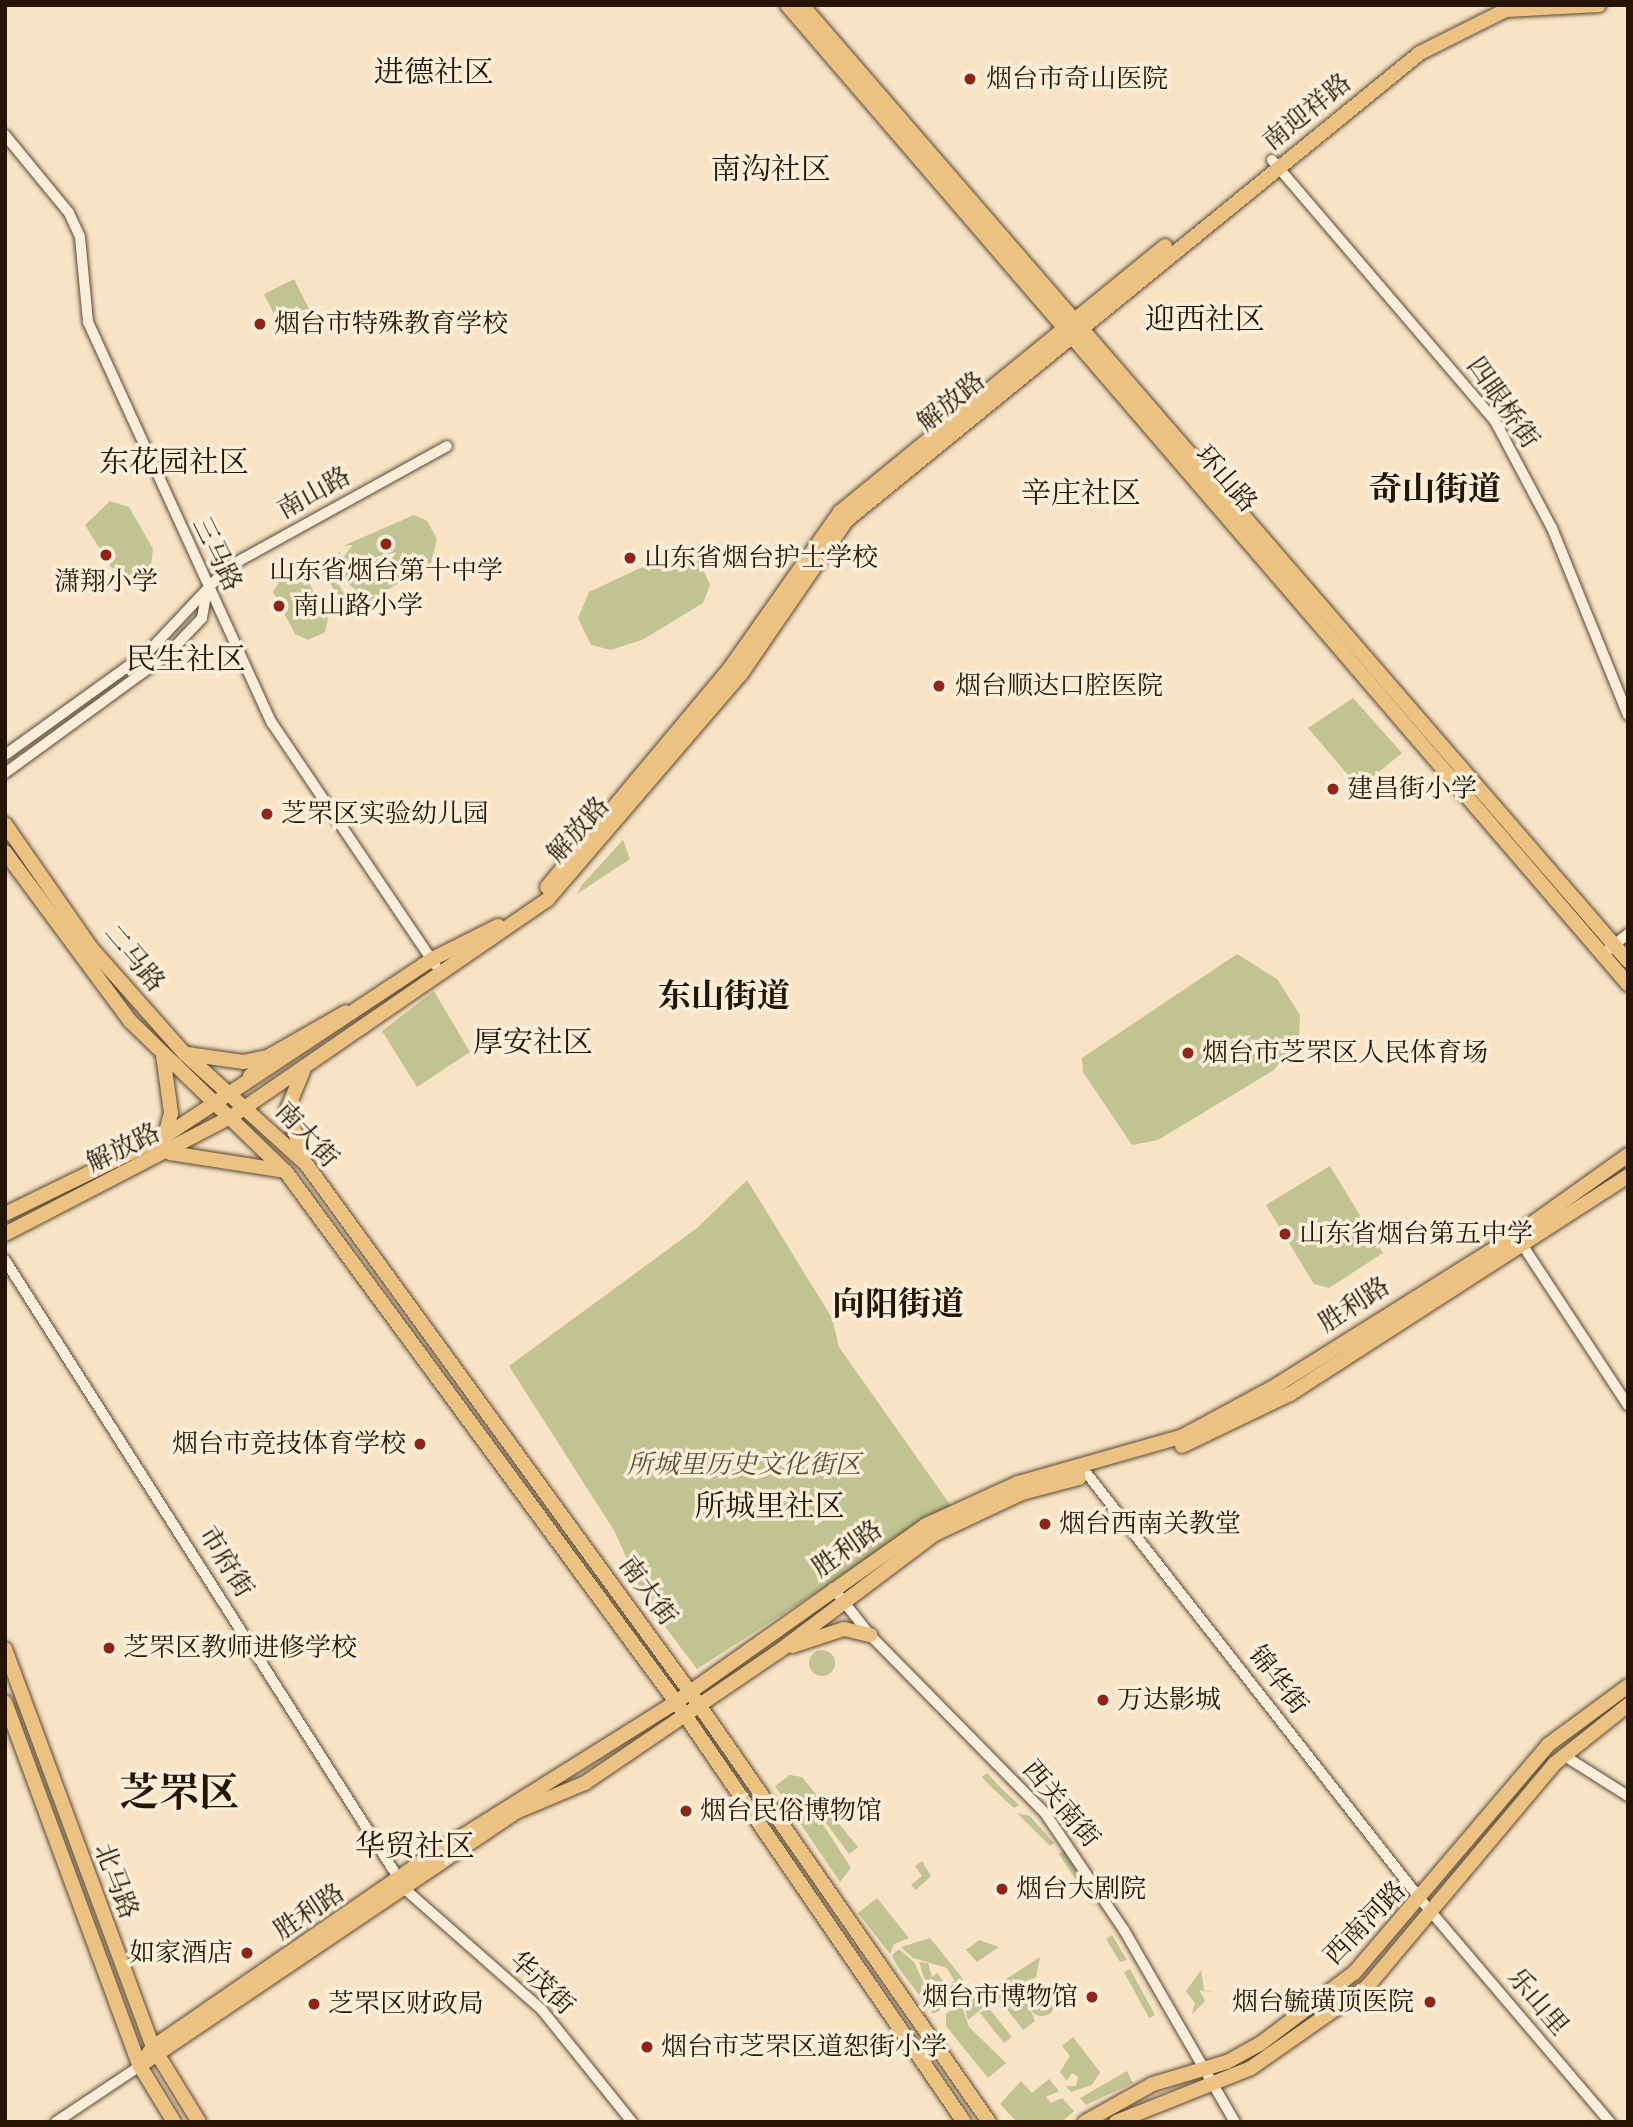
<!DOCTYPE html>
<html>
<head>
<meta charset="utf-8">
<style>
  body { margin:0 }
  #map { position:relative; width:1633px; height:2127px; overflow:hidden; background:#f8e3c5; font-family:"EB Garamond","Noto Serif SC",serif }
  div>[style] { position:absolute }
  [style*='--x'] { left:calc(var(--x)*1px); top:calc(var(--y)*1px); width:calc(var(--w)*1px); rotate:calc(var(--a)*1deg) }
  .green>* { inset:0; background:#c1c392 }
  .round { border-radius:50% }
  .roads { filter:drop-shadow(0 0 2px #5a4834) drop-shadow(0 0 2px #5a4834) }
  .minor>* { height:10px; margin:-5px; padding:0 5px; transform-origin:5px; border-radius:5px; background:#faedd9 }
  .major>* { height:14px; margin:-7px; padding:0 7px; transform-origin:7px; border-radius:7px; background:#ecc282 }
  .dots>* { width:19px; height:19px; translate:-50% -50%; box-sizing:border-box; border:4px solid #faedd9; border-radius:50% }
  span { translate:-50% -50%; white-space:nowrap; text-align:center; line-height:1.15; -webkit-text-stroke:7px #faedd9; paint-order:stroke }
  .poi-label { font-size:26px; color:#261403 }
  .left { translate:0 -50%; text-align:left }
  .right { translate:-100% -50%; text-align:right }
  .street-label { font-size:26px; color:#261403 }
  .park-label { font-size:26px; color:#5c5135; font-style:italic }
  .quarter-label { font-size:30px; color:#261403 }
  .district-label { font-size:33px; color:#261403; font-weight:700 }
  .town-label { font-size:40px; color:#261403; font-weight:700 }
  .frame { position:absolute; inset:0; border:7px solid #261403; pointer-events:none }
</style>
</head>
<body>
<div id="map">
  <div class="green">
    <div style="clip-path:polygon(294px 279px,310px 311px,280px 326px,264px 294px)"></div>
    <div style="clip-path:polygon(110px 501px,129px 507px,153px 549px,151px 565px,135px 578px,111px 567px,85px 525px)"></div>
    <div style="clip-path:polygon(414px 515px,427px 521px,437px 539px,431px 563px,345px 616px,342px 611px,364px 597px,341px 578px,341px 560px,353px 545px,343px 546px)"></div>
    <div style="clip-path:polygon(692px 544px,710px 585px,703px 603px,644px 639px,611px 650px,591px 645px,578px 618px,589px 592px)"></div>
    <div style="clip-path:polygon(340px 551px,337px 570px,331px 571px,346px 597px,340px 600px,324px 572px)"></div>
    <div style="clip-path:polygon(295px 573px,308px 581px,328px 619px,325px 632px,308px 640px,295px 634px,273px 592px,281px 579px)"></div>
    <div style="clip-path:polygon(1353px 698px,1402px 753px,1359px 788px,1308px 728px)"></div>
    <div style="clip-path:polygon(623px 840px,630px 859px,577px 894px,582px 885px)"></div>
    <div style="clip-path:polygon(1237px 954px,1277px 979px,1300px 1015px,1299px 1038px,1274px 1070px,1158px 1140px,1132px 1145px,1083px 1072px,1082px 1058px)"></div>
    <div style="clip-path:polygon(434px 991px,470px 1052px,417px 1087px,382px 1031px)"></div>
    <div style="clip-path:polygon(1330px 1166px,1383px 1253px,1329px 1288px,1314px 1284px,1266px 1205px)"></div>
    <div style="clip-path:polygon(747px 1180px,832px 1318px,839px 1347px,951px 1506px,697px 1669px,645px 1600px,615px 1532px,509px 1366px,697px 1228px)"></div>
    <div class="round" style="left:809px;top:1650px;width:26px;height:26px"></div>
    <div style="clip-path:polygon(987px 1773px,1001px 1788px,1019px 1805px,1014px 1808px,990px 1786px,982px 1777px)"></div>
    <div style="clip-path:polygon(790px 1775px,802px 1777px,824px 1804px,817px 1815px,851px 1868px,840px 1882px,775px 1786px)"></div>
    <div style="clip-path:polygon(825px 1807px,858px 1847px,849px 1854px,821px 1816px)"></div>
    <div style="clip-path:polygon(1017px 1813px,1030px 1816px,1054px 1843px,1050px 1846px)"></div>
    <div style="clip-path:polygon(1064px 1850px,1098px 1901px,1092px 1905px,1059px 1854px)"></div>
    <div style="clip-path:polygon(922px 1861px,931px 1876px,916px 1890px,911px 1885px,922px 1876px,915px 1866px)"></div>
    <div style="clip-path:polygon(877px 1898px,909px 1938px,894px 1944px,890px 1954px,858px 1913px)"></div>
    <div style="clip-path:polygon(1112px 1935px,1127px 1960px,1120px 1962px,1106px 1939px)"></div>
    <div style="clip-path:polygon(930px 1938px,972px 1990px,964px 1997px,947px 1968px,913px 1958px,901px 1947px)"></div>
    <div style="clip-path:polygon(979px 1940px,999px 1947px,977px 1962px,966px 1950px)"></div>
    <div style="clip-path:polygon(899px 1949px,914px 1962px,926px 1988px,961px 1999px,933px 2014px,896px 1964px,892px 1955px)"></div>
    <div style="clip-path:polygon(1040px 1957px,1036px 1977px,1020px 1985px,1035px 2021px,1023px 2030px,991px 1989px)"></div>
    <div style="clip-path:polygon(919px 1962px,928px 1963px,932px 1977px,937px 1973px,947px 1985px,954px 1981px,960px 1995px,926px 1984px)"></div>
    <div style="clip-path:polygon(1130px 1969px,1155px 2015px,1149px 2018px,1124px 1972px)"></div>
    <div style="clip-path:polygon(1201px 1970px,1204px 1990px,1217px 1993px,1199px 1990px,1205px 2001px,1192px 2014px,1195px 2003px,1186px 1991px)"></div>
    <div class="round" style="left:1029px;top:1990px;width:26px;height:26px"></div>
    <div style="clip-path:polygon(974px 1992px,985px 2006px,968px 2020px,963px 2001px)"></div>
    <div style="clip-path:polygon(961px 2003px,969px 2027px,1006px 2063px,988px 2078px,946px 2026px,946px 2014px)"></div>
    <div style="clip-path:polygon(988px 2007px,1012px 2037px,1004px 2043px,980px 2013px)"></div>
    <div style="clip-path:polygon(1073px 2037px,1100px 2072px,1092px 2085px,1071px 2092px,1066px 2086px,1076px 2086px,1078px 2077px,1072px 2073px,1067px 2081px,1060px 2072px,1070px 2056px,1062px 2046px)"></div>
    <div style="clip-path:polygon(1127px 2071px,1133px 2083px,1086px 2105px,1080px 2098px)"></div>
    <div style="clip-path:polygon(1049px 2079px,1059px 2091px,1046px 2097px,1051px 2103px,1062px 2098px,1074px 2111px,1062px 2122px,1017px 2122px,1000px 2104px,1021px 2081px,1032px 2093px)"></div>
  </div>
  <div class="roads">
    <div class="minor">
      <div style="--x:5;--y:135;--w:101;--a:50.6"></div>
      <div style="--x:69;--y:213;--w:26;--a:65"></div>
      <div style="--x:80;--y:237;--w:85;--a:84.6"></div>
      <div style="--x:88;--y:322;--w:441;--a:65.4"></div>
      <div style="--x:272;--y:723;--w:292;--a:56"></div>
      <div style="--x:1272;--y:160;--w:343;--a:49.5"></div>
      <div style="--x:1495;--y:421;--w:121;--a:62"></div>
      <div style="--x:1552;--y:528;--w:202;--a:67.9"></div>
      <div style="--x:5;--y:755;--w:176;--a:-35.8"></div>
      <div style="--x:148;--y:652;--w:117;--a:-46.7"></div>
      <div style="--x:228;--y:567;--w:250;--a:-28.9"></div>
      <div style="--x:5;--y:773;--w:200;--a:-36.1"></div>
      <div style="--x:167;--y:655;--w:51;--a:-46.6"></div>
      <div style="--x:202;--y:618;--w:28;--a:-80"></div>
      <div style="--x:1608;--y:950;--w:26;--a:-39"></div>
      <div style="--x:1523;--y:1246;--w:191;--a:56.6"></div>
      <div style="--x:5;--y:1260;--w:747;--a:57.52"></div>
      <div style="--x:406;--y:1890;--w:181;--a:41.4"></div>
      <div style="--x:542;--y:2010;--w:144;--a:51.2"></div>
      <div style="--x:1088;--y:1475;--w:540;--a:51.92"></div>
      <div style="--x:1421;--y:1900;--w:292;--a:49.6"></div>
      <div style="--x:833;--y:1588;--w:60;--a:51.8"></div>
      <div style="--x:870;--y:1635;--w:250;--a:45.5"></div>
      <div style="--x:1045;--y:1813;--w:141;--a:56"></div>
      <div style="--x:1124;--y:1930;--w:222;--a:60"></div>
      <div style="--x:1563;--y:1755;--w:77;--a:32.2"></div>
      <div style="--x:56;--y:2122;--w:101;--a:-33.7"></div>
    </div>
    <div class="major">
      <div style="--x:787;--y:5;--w:1291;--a:49.34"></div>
      <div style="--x:802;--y:5;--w:1263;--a:49.17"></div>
      <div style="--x:5;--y:824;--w:152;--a:55.2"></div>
      <div style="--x:92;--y:949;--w:140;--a:48.5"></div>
      <div style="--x:185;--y:1054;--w:164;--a:42.3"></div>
      <div style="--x:306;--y:1164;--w:653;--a:53.97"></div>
      <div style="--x:690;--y:1692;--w:524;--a:55.19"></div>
      <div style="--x:5;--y:852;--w:210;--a:53.5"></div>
      <div style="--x:130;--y:1021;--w:217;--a:44.1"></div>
      <div style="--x:286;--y:1172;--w:658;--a:53.65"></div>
      <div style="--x:676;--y:1702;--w:509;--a:55.56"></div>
      <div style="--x:547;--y:887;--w:285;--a:-50.1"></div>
      <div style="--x:730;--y:668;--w:191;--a:-54.8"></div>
      <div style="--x:840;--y:512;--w:420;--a:-39.3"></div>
      <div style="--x:187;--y:1054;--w:57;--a:8.1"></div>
      <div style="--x:243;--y:1062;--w:24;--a:-12"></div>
      <div style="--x:163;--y:1055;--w:59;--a:82.1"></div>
      <div style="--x:171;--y:1113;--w:24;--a:105"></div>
      <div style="--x:303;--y:1071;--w:42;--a:112.3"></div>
      <div style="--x:287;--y:1110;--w:49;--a:70.8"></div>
      <div style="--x:250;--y:1076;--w:30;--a:-45"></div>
      <div style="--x:271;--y:1055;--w:86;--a:-29.8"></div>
      <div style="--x:170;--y:1153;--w:116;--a:8.9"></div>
      <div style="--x:5;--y:1214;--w:178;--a:-26"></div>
      <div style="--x:165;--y:1136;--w:320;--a:-33.5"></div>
      <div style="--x:432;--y:959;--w:74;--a:-26.6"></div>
      <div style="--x:5;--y:1234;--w:254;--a:-27.4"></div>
      <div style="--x:231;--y:1117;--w:385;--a:-34.5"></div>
      <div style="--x:548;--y:899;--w:296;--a:-49.4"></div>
      <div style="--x:741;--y:674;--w:187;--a:-55.5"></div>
      <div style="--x:847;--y:520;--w:739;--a:-39.18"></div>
      <div style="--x:1420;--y:53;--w:96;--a:-26.6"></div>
      <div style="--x:1506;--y:10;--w:93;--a:-3.1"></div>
      <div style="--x:1182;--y:1446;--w:120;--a:-25.7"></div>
      <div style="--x:1290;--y:1394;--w:402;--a:-32.8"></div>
      <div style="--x:792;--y:1646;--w:55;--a:-18.1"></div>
      <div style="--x:844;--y:1629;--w:27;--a:13"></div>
      <div style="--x:5;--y:1649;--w:425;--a:69.6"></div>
      <div style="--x:153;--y:2047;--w:88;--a:58.5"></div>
      <div style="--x:5;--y:1702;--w:388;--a:69.7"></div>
      <div style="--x:140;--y:2066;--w:66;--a:58.7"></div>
      <div style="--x:141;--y:2065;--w:455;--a:-34"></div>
      <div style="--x:518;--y:1811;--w:73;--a:-22.7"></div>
      <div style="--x:585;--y:1783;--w:233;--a:-34.2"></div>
      <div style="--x:778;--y:1652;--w:194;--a:-37"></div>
      <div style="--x:933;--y:1535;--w:98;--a:-25.3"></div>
      <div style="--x:1022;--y:1493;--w:59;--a:-14.7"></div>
      <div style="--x:140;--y:2066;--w:23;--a:-56"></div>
      <div style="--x:153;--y:2047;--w:322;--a:-34.6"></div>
      <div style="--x:418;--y:1864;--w:305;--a:-32.1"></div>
      <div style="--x:676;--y:1702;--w:306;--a:-35.3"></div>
      <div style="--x:926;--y:1525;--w:101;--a:-24.5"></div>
      <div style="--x:1018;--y:1483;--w:169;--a:-15.8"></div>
      <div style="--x:1181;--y:1437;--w:109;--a:-28.4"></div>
      <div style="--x:1277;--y:1385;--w:282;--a:-32.1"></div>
      <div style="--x:1516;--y:1235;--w:138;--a:-35.5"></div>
      <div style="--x:1085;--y:2122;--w:78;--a:-29.2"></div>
      <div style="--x:1153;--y:2084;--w:77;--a:-16.6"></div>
      <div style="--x:1227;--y:2062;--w:38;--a:-29"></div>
      <div style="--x:1260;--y:2044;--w:119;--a:-37.2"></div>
      <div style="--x:1355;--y:1972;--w:298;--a:-49.6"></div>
      <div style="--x:1548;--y:1745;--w:99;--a:-36.4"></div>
      <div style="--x:1116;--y:2122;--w:145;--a:-21.8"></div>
      <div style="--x:1251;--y:2068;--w:143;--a:-35"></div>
      <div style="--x:1368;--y:1986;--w:290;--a:-50"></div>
      <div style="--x:1554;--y:1764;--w:95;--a:-38.6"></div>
    </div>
  </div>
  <div class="dots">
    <div style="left:970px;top:79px;background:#8f2418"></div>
    <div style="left:260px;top:324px;background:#8f2418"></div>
    <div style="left:386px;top:544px;background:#8f2418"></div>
    <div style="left:106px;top:555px;background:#8f2418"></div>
    <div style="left:630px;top:558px;background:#8f2418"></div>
    <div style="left:279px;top:606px;background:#8f2418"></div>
    <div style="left:939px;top:686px;background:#8f2418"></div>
    <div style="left:1333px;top:789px;background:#8f2418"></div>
    <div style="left:267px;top:814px;background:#8f2418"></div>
    <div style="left:1188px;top:1053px;background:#8f2418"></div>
    <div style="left:1285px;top:1234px;background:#8f2418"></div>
    <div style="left:420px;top:1444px;background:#8f2418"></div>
    <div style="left:1045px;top:1524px;background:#8f2418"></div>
    <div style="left:109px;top:1648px;background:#8f2418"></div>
    <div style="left:1103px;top:1700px;background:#8f2418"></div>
    <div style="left:686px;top:1811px;background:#8f2418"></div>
    <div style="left:1002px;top:1889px;background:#8f2418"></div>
    <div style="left:247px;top:1953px;background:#8f2418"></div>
    <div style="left:1092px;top:1997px;background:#8f2418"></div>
    <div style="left:1430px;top:2002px;background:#8f2418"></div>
    <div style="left:314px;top:2004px;background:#8f2418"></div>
    <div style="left:647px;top:2047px;background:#8f2418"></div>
  </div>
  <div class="poi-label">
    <span class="left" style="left:986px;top:79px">烟台市奇山医院</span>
    <span class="left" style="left:274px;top:324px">烟台市特殊教育学校</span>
    <span class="left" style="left:644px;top:558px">山东省烟台护士学校</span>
    <span style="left:386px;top:571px">山东省烟台第十中学</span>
    <span style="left:106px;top:582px">潇翔小学</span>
    <span class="left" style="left:293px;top:606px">南山路小学</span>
    <span class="left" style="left:955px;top:686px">烟台顺达口腔医院</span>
    <span class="left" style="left:1347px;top:789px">建昌街小学</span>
    <span class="left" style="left:281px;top:814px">芝罘区实验幼儿园</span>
    <span class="left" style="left:1202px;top:1053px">烟台市芝罘区人民体育场</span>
    <span class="left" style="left:1299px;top:1234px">山东省烟台第五中学</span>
    <span class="right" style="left:406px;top:1444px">烟台市竞技体育学校</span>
    <span class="left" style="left:1059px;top:1524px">烟台西南关教堂</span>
    <span class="left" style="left:123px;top:1648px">芝罘区教师进修学校</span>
    <span class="left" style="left:1117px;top:1700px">万达影城</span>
    <span class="left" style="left:700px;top:1811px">烟台民俗博物馆</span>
    <span class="left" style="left:1016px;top:1889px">烟台大剧院</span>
    <span class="right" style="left:233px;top:1953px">如家酒店</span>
    <span class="right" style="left:1078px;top:1997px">烟台市博物馆</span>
    <span class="right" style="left:1414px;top:2002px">烟台毓璜顶医院</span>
    <span class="left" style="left:328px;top:2004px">芝罘区财政局</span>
    <span class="left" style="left:661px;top:2047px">烟台市芝罘区道恕街小学</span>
  </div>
  <div class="street-label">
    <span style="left:1307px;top:112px;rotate:-39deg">南迎祥路</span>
    <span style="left:951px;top:402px;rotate:-39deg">解放路</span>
    <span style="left:1503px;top:403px;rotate:55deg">四眼桥街</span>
    <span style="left:1226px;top:479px;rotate:49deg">环山路</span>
    <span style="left:314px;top:493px;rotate:-29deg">南山路</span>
    <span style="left:217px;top:554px;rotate:64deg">三马路</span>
    <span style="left:578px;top:830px;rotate:-48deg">解放路</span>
    <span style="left:134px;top:958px;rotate:50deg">二马路</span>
    <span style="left:307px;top:1135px;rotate:47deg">南大街</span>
    <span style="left:123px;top:1148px;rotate:-26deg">解放路</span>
    <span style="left:1354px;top:1305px;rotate:-33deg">胜利路</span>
    <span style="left:847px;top:1549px;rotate:-35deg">胜利路</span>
    <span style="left:226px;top:1562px;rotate:58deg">市府街</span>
    <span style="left:648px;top:1591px;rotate:54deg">南大街</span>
    <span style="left:1278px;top:1680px;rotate:52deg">锦华街</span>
    <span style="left:1061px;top:1804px;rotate:50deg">西关南街</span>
    <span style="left:116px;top:1881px;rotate:69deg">北马路</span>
    <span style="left:309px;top:1912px;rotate:-34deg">胜利路</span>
    <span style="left:1365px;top:1923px;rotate:-46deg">西南河路</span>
    <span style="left:542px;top:1983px;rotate:44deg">华茂街</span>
    <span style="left:1538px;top:2002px;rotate:50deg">乐山里</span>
  </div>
  <div class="park-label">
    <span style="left:744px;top:1465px">所城里历史文化街区</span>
  </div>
  <div class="quarter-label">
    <span style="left:434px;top:72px">进德社区</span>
    <span style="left:771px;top:169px">南沟社区</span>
    <span style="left:1205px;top:319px">迎西社区</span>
    <span style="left:174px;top:462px">东花园社区</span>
    <span style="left:1081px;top:493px">辛庄社区</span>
    <span style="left:186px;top:659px">民生社区</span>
    <span style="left:533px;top:1042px">厚安社区</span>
    <span style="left:770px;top:1506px">所城里社区</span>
    <span style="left:415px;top:1846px">华贸社区</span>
  </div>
  <div class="district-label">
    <span style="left:1435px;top:489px">奇山街道</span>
    <span style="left:724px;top:996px">东山街道</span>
    <span style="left:898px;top:1304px">向阳街道</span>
  </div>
  <div class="town-label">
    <span style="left:179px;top:1792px">芝罘区</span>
  </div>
  <div class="frame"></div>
</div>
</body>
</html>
